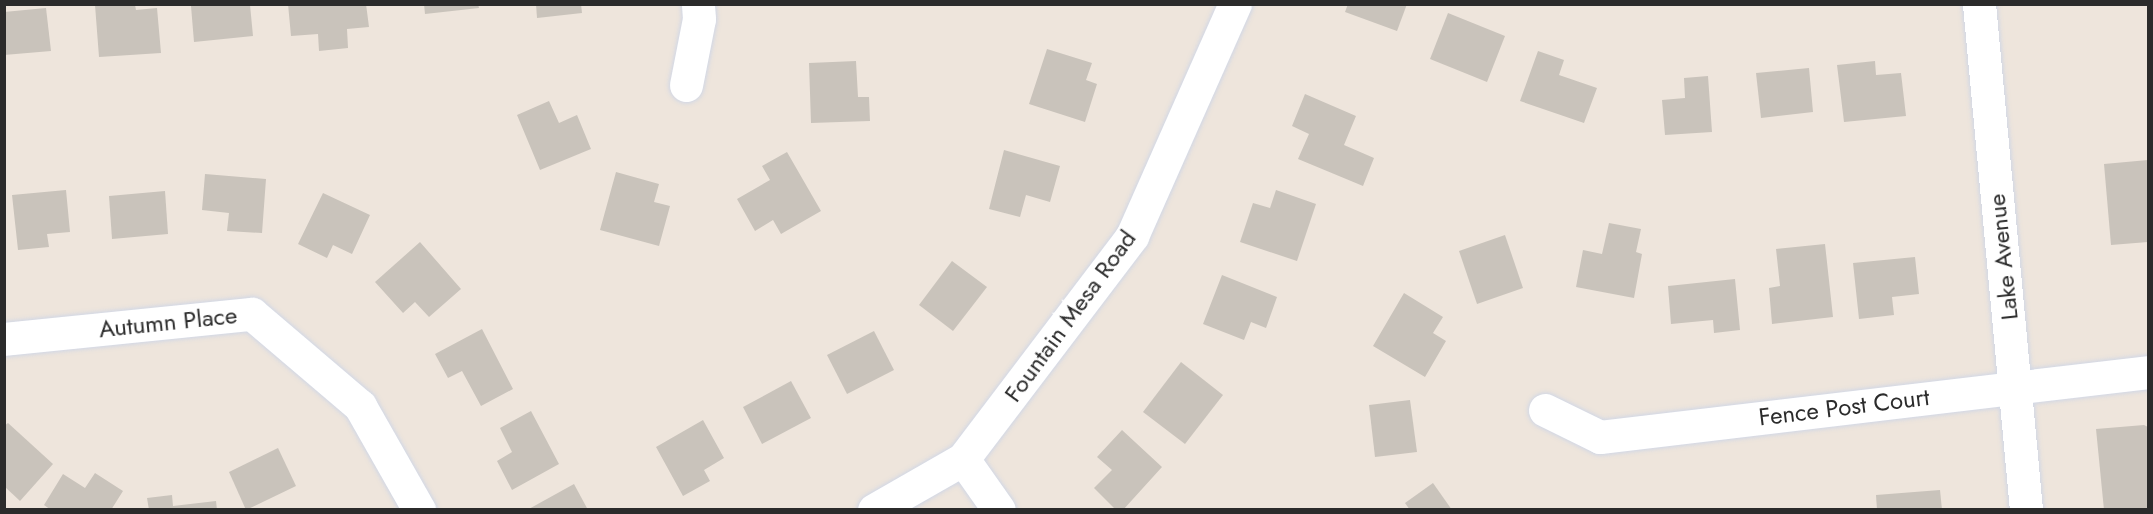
<!DOCTYPE html>
<html>
<head>
<meta charset="utf-8">
<style>
  body { margin:0 }
  #map { position:relative; width:2153px; height:514px; overflow:hidden; background:#eee5dc; font-family:Jost,sans-serif }
  div>[style] { position:absolute }
  [style*='--x'] { left:calc(var(--x)*1px); top:calc(var(--y)*1px); width:calc(var(--w)*1px); rotate:calc(var(--a)*1deg) }
  .building>* { inset:0; background:#c9c3bb }
  .roads { filter:drop-shadow(0 0 2px #d1d7e5) drop-shadow(0 0 2px #d1d7e5) }
  .street>* { height:33px; margin:-16.5px; padding:0 16.5px; transform-origin:16.5px; border-radius:16.5px; background:#fff }
  .secondary>* { height:33px; margin:-16.5px; padding:0 16.5px; transform-origin:16.5px; border-radius:16.5px; background:#fff }
  span { translate:-50% -50%; white-space:nowrap; text-align:center; line-height:1.15; -webkit-text-stroke:5px #fff; paint-order:stroke }
  .street-label { font-size:24px; color:#2b2b2b }
  .frame { position:absolute; inset:0; border:6px solid #2b2b2b; pointer-events:none }
</style>
</head>
<body>
<div id="map">
  <div class="building">
    <div style="clip-path:polygon(288px 4px,366px 4px,369px 27px,347px 29px,348px 48px,319px 51px,318px 34px,291px 36px)"></div>
    <div style="clip-path:polygon(424px 4px,478px 4px,479px 8px,425px 14px)"></div>
    <div style="clip-path:polygon(536px 4px,581px 4px,582px 13px,537px 18px)"></div>
    <div style="clip-path:polygon(1348px 4px,1407px 4px,1397px 31px,1345px 12px)"></div>
    <div style="clip-path:polygon(95px 5px,135px 5px,136px 10px,157px 8px,161px 53px,99px 57px)"></div>
    <div style="clip-path:polygon(209px 5px,250px 5px,253px 36px,194px 42px,191px 6px)"></div>
    <div style="clip-path:polygon(46px 8px,51px 51px,4px 55px,4px 12px)"></div>
    <div style="clip-path:polygon(1448px 13px,1505px 36px,1487px 82px,1430px 59px)"></div>
    <div style="clip-path:polygon(1047px 49px,1092px 63px,1086px 80px,1097px 84px,1085px 122px,1029px 104px)"></div>
    <div style="clip-path:polygon(1538px 51px,1564px 60px,1559px 75px,1597px 88px,1584px 123px,1520px 101px)"></div>
    <div style="clip-path:polygon(856px 61px,858px 97px,869px 97px,870px 121px,811px 123px,809px 63px)"></div>
    <div style="clip-path:polygon(1875px 61px,1876px 75px,1901px 73px,1906px 116px,1844px 122px,1837px 65px)"></div>
    <div style="clip-path:polygon(1809px 68px,1813px 112px,1761px 118px,1756px 73px)"></div>
    <div style="clip-path:polygon(1708px 76px,1712px 132px,1665px 135px,1662px 100px,1685px 98px,1684px 78px)"></div>
    <div style="clip-path:polygon(1305px 94px,1356px 116px,1344px 145px,1374px 158px,1363px 186px,1298px 159px,1309px 134px,1292px 126px)"></div>
    <div style="clip-path:polygon(549px 101px,559px 123px,577px 115px,591px 149px,540px 170px,517px 115px)"></div>
    <div style="clip-path:polygon(1004px 150px,1060px 166px,1050px 202px,1026px 195px,1020px 217px,989px 209px)"></div>
    <div style="clip-path:polygon(787px 152px,821px 211px,781px 234px,773px 220px,755px 231px,737px 199px,770px 180px,762px 166px)"></div>
    <div style="clip-path:polygon(2148px 160px,2148px 242px,2111px 245px,2104px 164px)"></div>
    <div style="clip-path:polygon(616px 172px,659px 184px,654px 202px,670px 206px,659px 246px,600px 230px)"></div>
    <div style="clip-path:polygon(205px 174px,266px 179px,262px 233px,227px 231px,229px 213px,202px 210px)"></div>
    <div style="clip-path:polygon(66px 190px,70px 232px,47px 234px,49px 247px,18px 250px,12px 195px)"></div>
    <div style="clip-path:polygon(1276px 190px,1316px 204px,1297px 261px,1240px 242px,1253px 203px,1270px 208px)"></div>
    <div style="clip-path:polygon(165px 191px,168px 234px,112px 239px,109px 196px)"></div>
    <div style="clip-path:polygon(323px 193px,370px 215px,352px 254px,333px 245px,327px 258px,298px 244px)"></div>
    <div style="clip-path:polygon(1609px 223px,1641px 229px,1636px 252px,1642px 254px,1634px 298px,1576px 287px,1583px 250px,1602px 254px)"></div>
    <div style="clip-path:polygon(1505px 235px,1523px 288px,1477px 304px,1459px 251px)"></div>
    <div style="clip-path:polygon(420px 242px,461px 289px,429px 317px,415px 302px,403px 313px,375px 282px)"></div>
    <div style="clip-path:polygon(1825px 244px,1833px 317px,1772px 324px,1769px 288px,1780px 286px,1776px 249px)"></div>
    <div style="clip-path:polygon(1915px 257px,1919px 294px,1892px 297px,1894px 315px,1859px 319px,1853px 263px)"></div>
    <div style="clip-path:polygon(952px 261px,987px 287px,953px 331px,919px 305px)"></div>
    <div style="clip-path:polygon(1222px 275px,1277px 297px,1266px 328px,1251px 322px,1244px 340px,1203px 324px)"></div>
    <div style="clip-path:polygon(1735px 279px,1740px 330px,1714px 333px,1713px 320px,1671px 324px,1668px 286px)"></div>
    <div style="clip-path:polygon(1404px 293px,1443px 317px,1433px 333px,1446px 341px,1425px 377px,1373px 346px)"></div>
    <div style="clip-path:polygon(482px 329px,513px 389px,481px 406px,462px 371px,448px 378px,435px 354px)"></div>
    <div style="clip-path:polygon(874px 331px,894px 370px,847px 394px,827px 355px)"></div>
    <div style="clip-path:polygon(1181px 362px,1223px 395px,1185px 444px,1143px 412px)"></div>
    <div style="clip-path:polygon(791px 381px,811px 418px,762px 444px,743px 407px)"></div>
    <div style="clip-path:polygon(1410px 400px,1417px 452px,1375px 457px,1369px 405px)"></div>
    <div style="clip-path:polygon(531px 411px,559px 464px,512px 490px,497px 461px,512px 452px,500px 428px)"></div>
    <div style="clip-path:polygon(703px 420px,724px 458px,704px 470px,710px 481px,683px 496px,656px 447px)"></div>
    <div style="clip-path:polygon(8px 423px,53px 464px,20px 501px,4px 486px,4px 426px)"></div>
    <div style="clip-path:polygon(2144px 425px,2148px 427px,2148px 510px,2104px 510px,2096px 429px)"></div>
    <div style="clip-path:polygon(1122px 430px,1162px 467px,1123px 510px,1116px 510px,1094px 488px,1112px 470px,1097px 457px)"></div>
    <div style="clip-path:polygon(278px 448px,296px 486px,246px 510px,229px 472px)"></div>
    <div style="clip-path:polygon(95px 473px,123px 491px,111px 510px,51px 510px,44px 505px,63px 474px,85px 488px)"></div>
    <div style="clip-path:polygon(1433px 483px,1452px 510px,1410px 510px,1405px 503px)"></div>
    <div style="clip-path:polygon(574px 484px,588px 510px,527px 510px)"></div>
    <div style="clip-path:polygon(1940px 490px,1942px 510px,1877px 510px,1876px 495px)"></div>
    <div style="clip-path:polygon(172px 495px,173px 506px,216px 501px,217px 510px,149px 510px,147px 498px)"></div>
  </div>
  <div class="roads">
    <div class="street">
      <div style="--x:1979;--y:4;--w:508;--a:84.69"></div>
      <div style="--x:686;--y:85;--w:67;--a:-78.9"></div>
      <div style="--x:699;--y:19;--w:15;--a:-94"></div>
      <div style="--x:4;--y:339;--w:249;--a:-5.8"></div>
      <div style="--x:252;--y:314;--w:142;--a:40.4"></div>
      <div style="--x:360;--y:406;--w:120;--a:60.4"></div>
      <div style="--x:1545;--y:410;--w:61;--a:26.1"></div>
      <div style="--x:1600;--y:437;--w:552;--a:-6.76"></div>
      <div style="--x:963;--y:459;--w:62;--a:54.8"></div>
    </div>
    <div class="secondary">
      <div style="--x:874;--y:510;--w:103;--a:-29.8"></div>
      <div style="--x:963;--y:459;--w:280;--a:-52.8"></div>
      <div style="--x:1132;--y:236;--w:254;--a:-66.1"></div>
    </div>
  </div>
  <div class="street-label">
    <span style="left:2003px;top:257px;rotate:-96deg">Lake Avenue</span>
    <span style="left:1070px;top:316px;rotate:-54deg">Fountain Mesa Road</span>
    <span style="left:168px;top:322px;rotate:-6deg">Autumn Place</span>
    <span style="left:1844px;top:407px;rotate:-7deg">Fence Post Court</span>
  </div>
  <div class="frame"></div>
</div>
</body>
</html>
